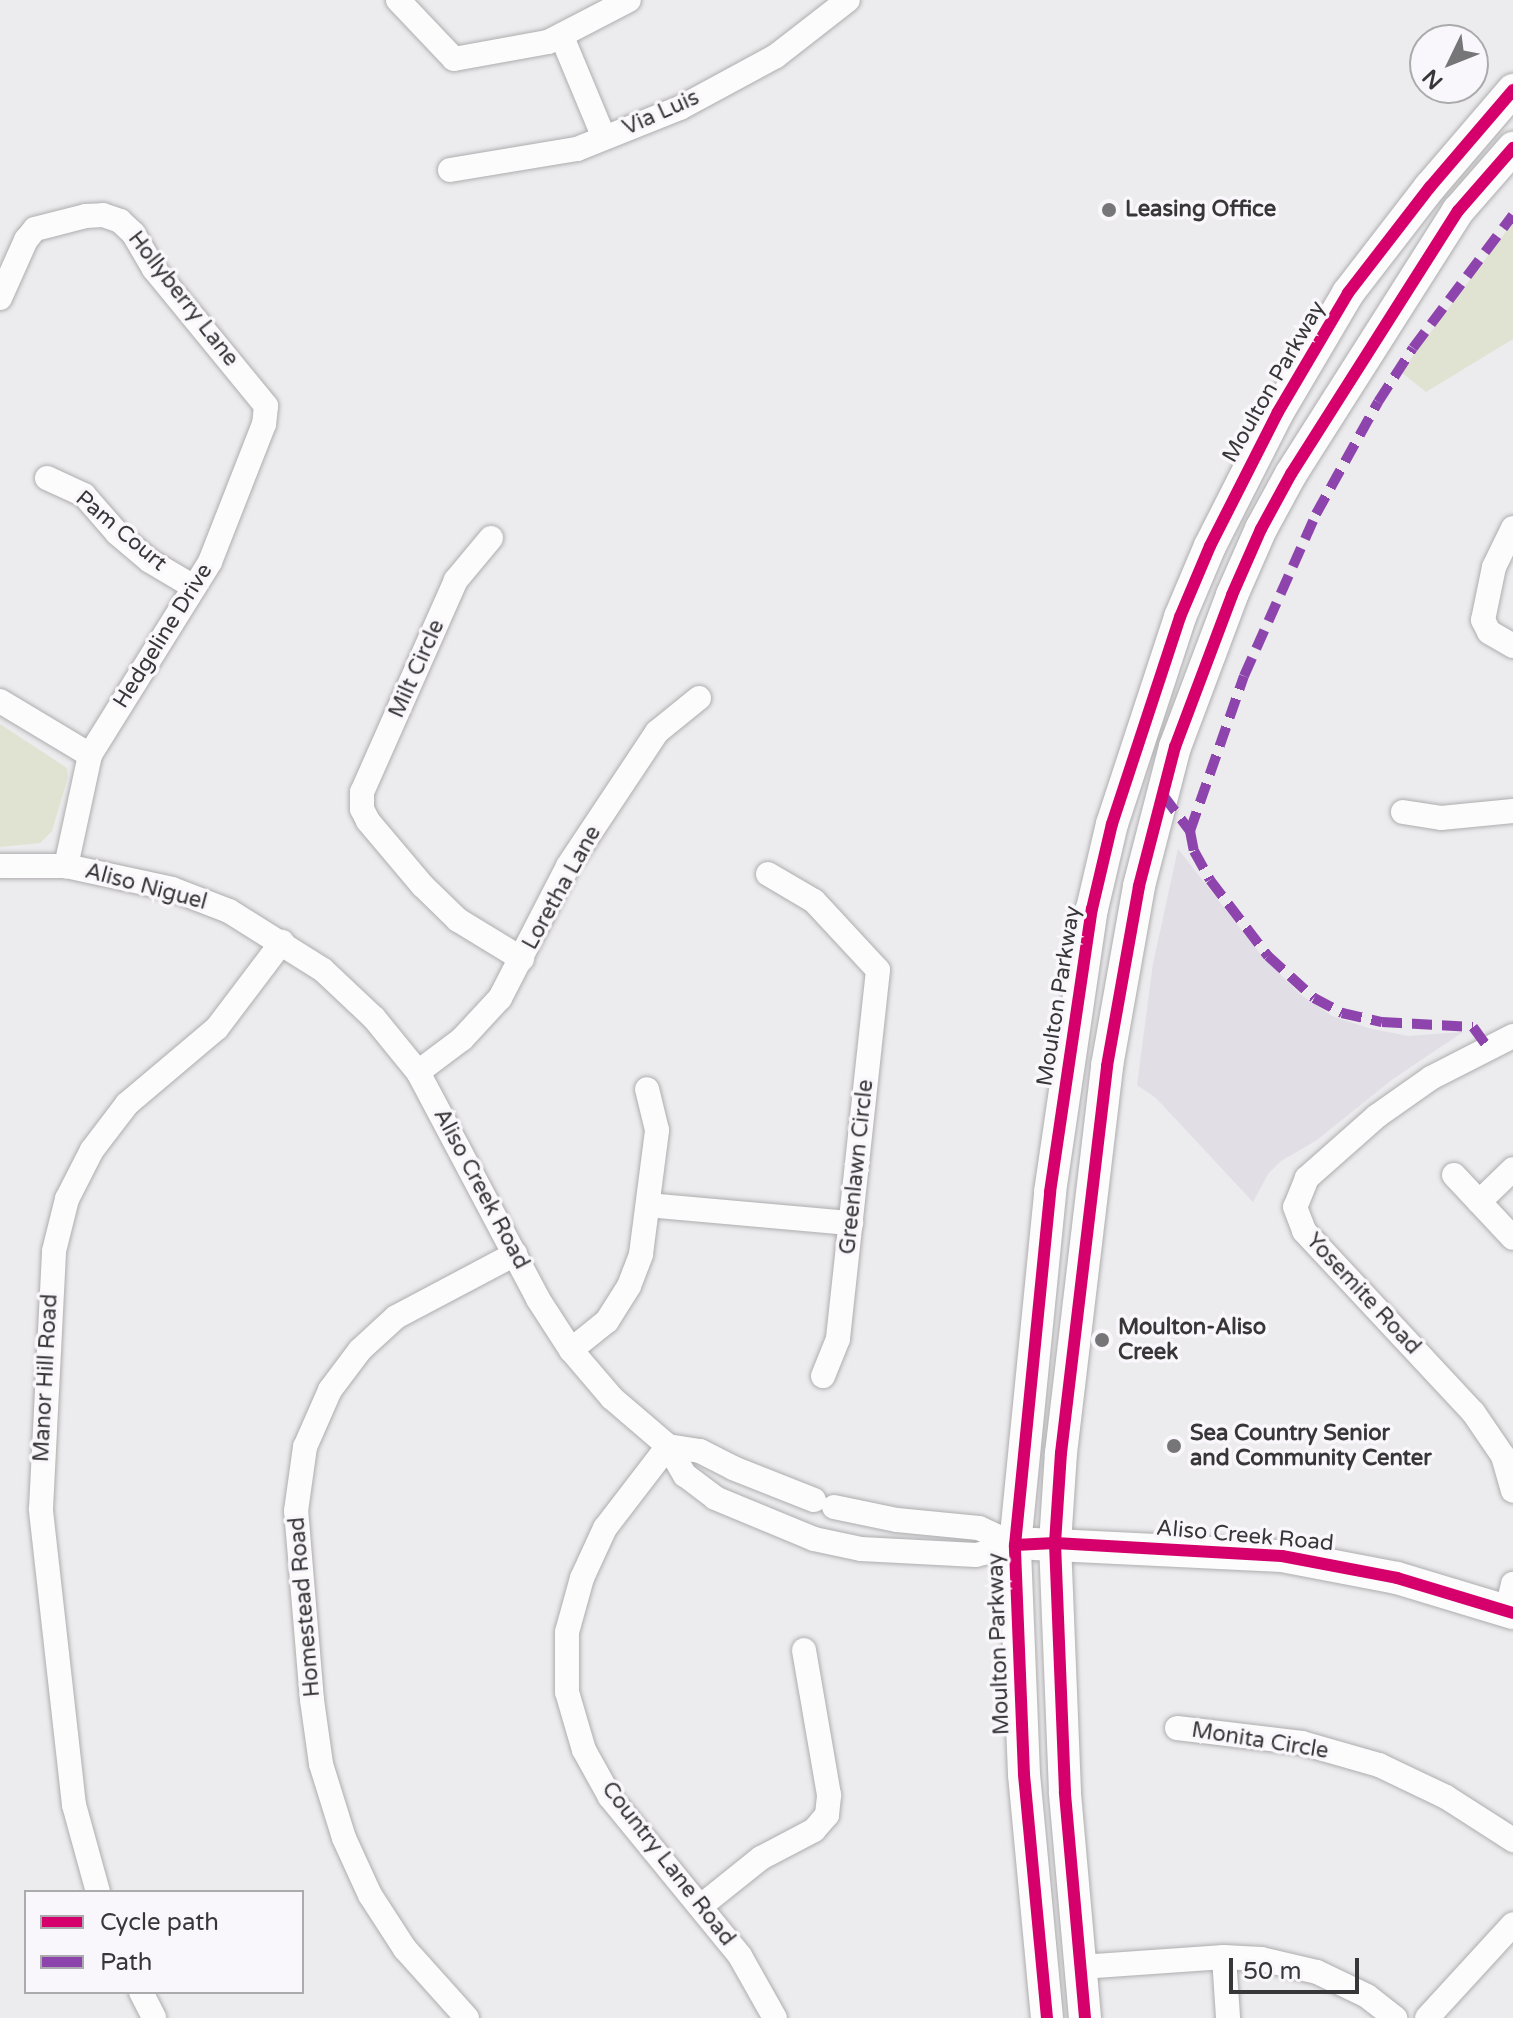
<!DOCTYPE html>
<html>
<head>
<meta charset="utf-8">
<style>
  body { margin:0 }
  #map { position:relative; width:1513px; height:2018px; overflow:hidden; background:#ecebed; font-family:"Varela Round",sans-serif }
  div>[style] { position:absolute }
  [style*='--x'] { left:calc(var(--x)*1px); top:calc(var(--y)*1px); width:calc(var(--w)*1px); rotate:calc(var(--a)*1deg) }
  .built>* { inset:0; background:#e1dee5 }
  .green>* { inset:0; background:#e1e3d2 }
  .roads { filter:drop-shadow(0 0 2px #aeadaf) drop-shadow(0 0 2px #aeadaf) }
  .minor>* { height:24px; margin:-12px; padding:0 12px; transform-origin:12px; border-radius:12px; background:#fcfcfc }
  .major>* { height:32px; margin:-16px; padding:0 16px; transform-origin:16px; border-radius:16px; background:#fcfcfc }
  .quiet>* { height:10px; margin-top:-5px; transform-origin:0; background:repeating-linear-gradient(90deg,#8e44ad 0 20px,transparent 0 30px) }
  .cycleway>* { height:12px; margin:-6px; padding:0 6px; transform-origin:6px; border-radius:6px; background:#d6006c }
  .dots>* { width:22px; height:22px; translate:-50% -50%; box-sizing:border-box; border:4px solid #f9f7fb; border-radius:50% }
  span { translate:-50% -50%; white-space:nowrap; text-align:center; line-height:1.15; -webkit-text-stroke:7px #f9f7fb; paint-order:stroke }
  .street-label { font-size:22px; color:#373638 }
  .poi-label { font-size:22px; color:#373638; font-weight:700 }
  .left { translate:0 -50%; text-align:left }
  .legend { position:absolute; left:24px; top:1890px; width:280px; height:104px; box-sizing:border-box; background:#f9f7fb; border:2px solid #abaaad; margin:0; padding:10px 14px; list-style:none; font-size:24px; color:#373638 }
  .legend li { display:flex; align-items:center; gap:16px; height:40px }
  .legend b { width:40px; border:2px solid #abaaad }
  .north { position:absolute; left:1409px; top:24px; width:80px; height:80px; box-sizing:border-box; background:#f9f7fb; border:2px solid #abaaad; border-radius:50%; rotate:227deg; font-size:22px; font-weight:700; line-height:32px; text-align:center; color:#373638 }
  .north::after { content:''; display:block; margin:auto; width:28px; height:36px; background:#767577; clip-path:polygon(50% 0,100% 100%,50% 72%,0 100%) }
  .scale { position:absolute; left:1229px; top:1958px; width:130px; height:36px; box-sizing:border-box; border:4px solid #373638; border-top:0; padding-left:10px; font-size:24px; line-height:28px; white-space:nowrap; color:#373638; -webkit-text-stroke:6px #f9f7fb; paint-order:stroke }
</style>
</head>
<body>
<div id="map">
  <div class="built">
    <div style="clip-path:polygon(1178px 849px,1262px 956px,1301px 995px,1332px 1016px,1368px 1028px,1408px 1036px,1463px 1032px,1393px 1079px,1317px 1140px,1281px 1161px,1268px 1174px,1253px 1202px,1156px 1098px,1137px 1085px,1153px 964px)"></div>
  </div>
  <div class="green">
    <div style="clip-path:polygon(1513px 222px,1513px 339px,1426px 392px,1401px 372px)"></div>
    <div style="clip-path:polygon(0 724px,67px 768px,68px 777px,52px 831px,40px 843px,0 847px)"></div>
  </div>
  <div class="roads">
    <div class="minor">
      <div style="--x:398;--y:0;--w:81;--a:46.5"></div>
      <div style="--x:454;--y:59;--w:96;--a:-10.3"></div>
      <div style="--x:548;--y:42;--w:91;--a:-27.4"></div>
      <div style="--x:562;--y:37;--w:109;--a:67.4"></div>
      <div style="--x:450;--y:170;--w:129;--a:-9.4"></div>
      <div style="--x:577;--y:149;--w:111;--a:-21.7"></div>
      <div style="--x:680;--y:108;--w:109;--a:-28.4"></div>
      <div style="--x:776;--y:56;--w:91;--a:-37.9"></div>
      <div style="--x:0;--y:298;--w:64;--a:-65.9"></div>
      <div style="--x:26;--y:240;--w:14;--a:-51"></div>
      <div style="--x:35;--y:229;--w:53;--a:-14.3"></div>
      <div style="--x:86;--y:216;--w:17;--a:-3"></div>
      <div style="--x:103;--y:215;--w:18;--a:19"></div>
      <div style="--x:120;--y:221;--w:18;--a:43"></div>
      <div style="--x:133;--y:233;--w:42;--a:59.7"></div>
      <div style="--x:154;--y:269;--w:177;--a:50.7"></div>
      <div style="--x:266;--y:406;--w:18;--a:96"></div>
      <div style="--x:264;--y:424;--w:148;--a:111.4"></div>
      <div style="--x:210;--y:562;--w:227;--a:121.9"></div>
      <div style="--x:90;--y:755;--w:114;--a:102.2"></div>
      <div style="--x:47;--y:478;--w:41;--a:24.7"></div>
      <div style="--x:84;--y:495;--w:50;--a:49"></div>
      <div style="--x:117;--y:533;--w:43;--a:40.3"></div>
      <div style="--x:150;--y:561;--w:51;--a:30.6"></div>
      <div style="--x:1513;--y:528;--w:43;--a:116"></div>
      <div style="--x:1494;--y:567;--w:54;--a:101.7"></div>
      <div style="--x:1483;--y:620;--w:13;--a:63"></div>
      <div style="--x:1489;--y:632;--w:28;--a:30"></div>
      <div style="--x:491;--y:538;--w:55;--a:129.8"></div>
      <div style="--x:456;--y:580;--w:232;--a:113.9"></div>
      <div style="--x:362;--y:792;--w:17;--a:90"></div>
      <div style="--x:362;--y:809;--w:13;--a:63"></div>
      <div style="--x:368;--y:821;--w:85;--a:49.8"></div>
      <div style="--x:423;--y:886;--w:49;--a:44.2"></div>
      <div style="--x:458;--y:920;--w:75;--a:31.4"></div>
      <div style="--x:0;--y:701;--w:105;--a:31"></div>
      <div style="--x:1403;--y:812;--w:38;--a:9"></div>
      <div style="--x:1441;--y:818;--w:72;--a:-5.6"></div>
      <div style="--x:0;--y:866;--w:66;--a:0"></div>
      <div style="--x:66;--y:866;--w:108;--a:12.2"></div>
      <div style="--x:172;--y:889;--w:61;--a:21.1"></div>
      <div style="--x:229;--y:911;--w:111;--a:32.1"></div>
      <div style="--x:323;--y:970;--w:70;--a:43.3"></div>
      <div style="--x:374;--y:1018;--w:70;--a:50.8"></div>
      <div style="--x:418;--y:1072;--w:257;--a:62.1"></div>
      <div style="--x:538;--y:1299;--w:61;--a:57.1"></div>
      <div style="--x:571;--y:1350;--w:63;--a:49.5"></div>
      <div style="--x:612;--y:1398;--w:74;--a:40.6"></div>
      <div style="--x:668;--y:1446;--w:34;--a:60"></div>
      <div style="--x:685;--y:1475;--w:38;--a:37"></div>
      <div style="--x:715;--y:1498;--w:107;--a:22.5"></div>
      <div style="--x:814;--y:1539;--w:48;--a:12"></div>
      <div style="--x:861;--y:1549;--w:115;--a:3"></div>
      <div style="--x:976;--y:1555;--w:40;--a:-14.4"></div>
      <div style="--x:768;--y:874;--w:53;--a:30.4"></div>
      <div style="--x:814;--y:901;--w:94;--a:47.2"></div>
      <div style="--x:878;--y:970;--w:371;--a:96.2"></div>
      <div style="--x:838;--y:1339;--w:40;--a:112"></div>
      <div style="--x:1513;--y:1036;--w:92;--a:152.9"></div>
      <div style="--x:1431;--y:1078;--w:66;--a:144.9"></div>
      <div style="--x:1377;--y:1116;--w:94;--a:138.5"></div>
      <div style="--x:1307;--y:1178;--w:31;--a:112"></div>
      <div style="--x:1295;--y:1207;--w:26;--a:69"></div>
      <div style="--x:1304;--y:1231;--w:248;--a:47"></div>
      <div style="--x:1473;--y:1412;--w:53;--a:55.7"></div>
      <div style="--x:1503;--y:1456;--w:36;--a:74"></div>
      <div style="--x:418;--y:1072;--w:55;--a:-36.9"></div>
      <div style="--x:462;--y:1039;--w:56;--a:-47.2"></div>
      <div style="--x:500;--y:998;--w:148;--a:-62.7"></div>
      <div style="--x:568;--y:866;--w:161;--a:-56.4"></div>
      <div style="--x:657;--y:732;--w:54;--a:-39"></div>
      <div style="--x:1454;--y:1175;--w:86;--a:46.9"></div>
      <div style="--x:1479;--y:1202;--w:47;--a:-44.1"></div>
      <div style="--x:648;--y:1205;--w:204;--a:5.1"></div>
      <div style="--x:571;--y:1350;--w:46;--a:-38.9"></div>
      <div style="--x:607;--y:1321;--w:41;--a:-57.8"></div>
      <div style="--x:629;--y:1286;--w:34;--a:-69"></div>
      <div style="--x:641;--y:1254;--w:125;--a:-82.6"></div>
      <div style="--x:657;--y:1130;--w:42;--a:-103.7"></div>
      <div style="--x:668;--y:1446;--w:103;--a:127.5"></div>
      <div style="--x:605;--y:1528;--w:55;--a:114.7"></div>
      <div style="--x:582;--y:1578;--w:56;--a:105.5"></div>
      <div style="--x:567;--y:1632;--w:60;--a:90"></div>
      <div style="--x:567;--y:1692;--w:60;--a:73.7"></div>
      <div style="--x:584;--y:1750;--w:54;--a:61"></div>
      <div style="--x:610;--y:1797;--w:205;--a:50.7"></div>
      <div style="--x:740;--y:1956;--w:71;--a:60.6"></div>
      <div style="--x:668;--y:1446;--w:32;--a:9"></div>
      <div style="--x:700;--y:1451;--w:37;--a:27"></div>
      <div style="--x:733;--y:1468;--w:87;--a:21.6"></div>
      <div style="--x:834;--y:1507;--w:64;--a:11.7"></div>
      <div style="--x:897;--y:1520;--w:82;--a:5.6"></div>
      <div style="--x:979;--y:1528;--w:40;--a:25"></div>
      <div style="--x:1507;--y:1610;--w:27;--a:-77"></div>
      <div style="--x:1177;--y:1728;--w:126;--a:6.8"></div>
      <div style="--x:1302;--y:1743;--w:80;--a:15.9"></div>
      <div style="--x:1379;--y:1765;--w:74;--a:25.5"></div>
      <div style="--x:1446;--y:1797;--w:80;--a:32.7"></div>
      <div style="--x:98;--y:1892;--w:90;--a:-105.4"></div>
      <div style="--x:74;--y:1805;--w:298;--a:-96.4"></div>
      <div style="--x:41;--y:1509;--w:258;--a:-87.1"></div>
      <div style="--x:54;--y:1251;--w:54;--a:-76"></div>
      <div style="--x:67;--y:1199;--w:55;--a:-63"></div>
      <div style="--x:92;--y:1150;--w:58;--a:-52.7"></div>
      <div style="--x:127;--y:1104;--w:118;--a:-40.2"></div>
      <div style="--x:217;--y:1028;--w:108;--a:-52.9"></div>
      <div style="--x:701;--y:1906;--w:77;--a:-38.7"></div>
      <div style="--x:761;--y:1858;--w:60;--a:-27.8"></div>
      <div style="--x:814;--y:1830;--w:20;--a:-49"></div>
      <div style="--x:827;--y:1815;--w:20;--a:-84"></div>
      <div style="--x:829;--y:1795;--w:147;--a:-99.8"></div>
      <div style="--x:1224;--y:1957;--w:61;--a:86.2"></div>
      <div style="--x:1081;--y:1967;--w:143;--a:-4"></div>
      <div style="--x:1224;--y:1957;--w:37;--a:3"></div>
      <div style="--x:1261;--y:1959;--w:57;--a:13.1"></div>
      <div style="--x:1317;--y:1972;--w:55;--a:25.6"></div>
      <div style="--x:1367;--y:1996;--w:36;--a:38"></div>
      <div style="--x:141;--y:1992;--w:29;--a:63"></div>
      <div style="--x:467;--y:2018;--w:93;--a:-131.9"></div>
      <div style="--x:405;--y:1949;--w:64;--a:-122.9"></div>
      <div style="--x:370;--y:1895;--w:63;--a:-114.5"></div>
      <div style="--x:344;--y:1838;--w:77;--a:-107.3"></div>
      <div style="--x:321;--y:1764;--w:65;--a:-98"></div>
      <div style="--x:312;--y:1700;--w:190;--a:-94.8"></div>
      <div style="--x:296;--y:1511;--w:65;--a:-82"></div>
      <div style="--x:305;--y:1447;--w:62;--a:-66.3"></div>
      <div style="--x:330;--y:1390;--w:50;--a:-53.1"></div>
      <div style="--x:360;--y:1350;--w:49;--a:-42.5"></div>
      <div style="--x:396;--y:1317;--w:135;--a:-27.9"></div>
      <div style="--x:1427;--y:2018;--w:127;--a:-47.5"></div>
    </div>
    <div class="major">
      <div style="--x:1034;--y:1544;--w:248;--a:2.8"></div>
      <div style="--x:1282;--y:1556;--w:117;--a:10.8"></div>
      <div style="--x:1397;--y:1578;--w:121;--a:16.8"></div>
      <div style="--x:1047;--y:2018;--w:245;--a:-95.4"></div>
      <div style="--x:1024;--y:1774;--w:229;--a:-92.3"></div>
      <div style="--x:1015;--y:1545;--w:355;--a:-84.3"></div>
      <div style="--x:1050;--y:1192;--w:286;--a:-81.6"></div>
      <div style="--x:1092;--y:909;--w:87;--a:-76.8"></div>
      <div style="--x:1112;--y:824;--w:218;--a:-71.8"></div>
      <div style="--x:1180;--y:617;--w:77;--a:-67.1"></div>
      <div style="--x:1210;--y:546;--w:150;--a:-63.1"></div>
      <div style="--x:1278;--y:412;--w:138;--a:-59.5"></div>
      <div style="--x:1348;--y:293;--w:134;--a:-52.3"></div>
      <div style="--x:1430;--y:187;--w:128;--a:-49.4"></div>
      <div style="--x:1085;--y:2018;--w:227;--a:-95.1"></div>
      <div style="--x:1065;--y:1792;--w:249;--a:-92.3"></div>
      <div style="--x:1055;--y:1543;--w:90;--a:-86.2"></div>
      <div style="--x:1061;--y:1453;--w:390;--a:-83.2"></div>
      <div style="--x:1107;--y:1066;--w:183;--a:-79.9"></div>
      <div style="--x:1139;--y:886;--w:144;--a:-75.5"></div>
      <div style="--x:1175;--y:747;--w:162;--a:-69.4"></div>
      <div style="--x:1232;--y:595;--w:72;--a:-66.3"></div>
      <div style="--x:1261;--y:529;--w:63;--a:-61.4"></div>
      <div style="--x:1291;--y:474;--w:312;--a:-57.6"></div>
      <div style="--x:1458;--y:211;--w:84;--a:-48.9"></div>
    </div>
  </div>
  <div class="quiet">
    <div style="--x:1163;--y:795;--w:45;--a:53.1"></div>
    <div style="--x:1190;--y:831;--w:20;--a:79"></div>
    <div style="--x:1194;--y:851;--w:33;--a:61"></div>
    <div style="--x:1210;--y:880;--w:96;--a:52.7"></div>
    <div style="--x:1268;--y:956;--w:62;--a:42.4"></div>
    <div style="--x:1314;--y:998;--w:32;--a:28"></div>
    <div style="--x:1342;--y:1013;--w:41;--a:12.7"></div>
    <div style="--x:1382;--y:1022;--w:91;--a:3.1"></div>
    <div style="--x:1473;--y:1027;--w:24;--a:54"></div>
    <div style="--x:1190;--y:831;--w:164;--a:-70.8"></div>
    <div style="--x:1244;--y:676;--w:177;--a:-66"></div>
    <div style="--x:1316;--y:514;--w:128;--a:-61"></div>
    <div style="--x:1378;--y:402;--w:64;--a:-57.1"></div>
    <div style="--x:1413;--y:348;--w:166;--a:-53.1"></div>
  </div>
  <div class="cycleway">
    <div style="--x:1015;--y:1545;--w:40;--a:-2.9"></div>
    <div style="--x:1055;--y:1543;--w:227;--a:3.3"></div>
    <div style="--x:1282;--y:1556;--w:117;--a:10.8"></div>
    <div style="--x:1397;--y:1578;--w:121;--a:16.8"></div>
    <div style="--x:1047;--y:2018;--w:245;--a:-95.4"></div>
    <div style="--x:1024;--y:1774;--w:229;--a:-92.3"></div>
    <div style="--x:1015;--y:1545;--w:355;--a:-84.3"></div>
    <div style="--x:1050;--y:1192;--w:286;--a:-81.6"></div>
    <div style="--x:1092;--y:909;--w:87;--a:-76.8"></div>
    <div style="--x:1112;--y:824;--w:218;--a:-71.8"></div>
    <div style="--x:1180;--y:617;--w:77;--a:-67.1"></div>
    <div style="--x:1210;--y:546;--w:150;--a:-63.1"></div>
    <div style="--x:1278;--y:412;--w:138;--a:-59.5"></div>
    <div style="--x:1348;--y:293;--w:134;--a:-52.3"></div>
    <div style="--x:1430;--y:187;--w:128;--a:-49.4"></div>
    <div style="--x:1085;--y:2018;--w:227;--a:-95.1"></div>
    <div style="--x:1065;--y:1792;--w:249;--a:-92.3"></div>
    <div style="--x:1055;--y:1543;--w:90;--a:-86.2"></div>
    <div style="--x:1061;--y:1453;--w:390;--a:-83.2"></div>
    <div style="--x:1107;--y:1066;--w:183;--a:-79.9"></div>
    <div style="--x:1139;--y:886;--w:144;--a:-75.5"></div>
    <div style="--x:1175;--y:747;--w:162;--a:-69.4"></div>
    <div style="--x:1232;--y:595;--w:72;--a:-66.3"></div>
    <div style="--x:1261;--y:529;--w:63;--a:-61.4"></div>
    <div style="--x:1291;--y:474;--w:312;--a:-57.6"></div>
    <div style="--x:1458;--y:211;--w:84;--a:-48.9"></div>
  </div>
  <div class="dots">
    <div style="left:1109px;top:210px;background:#767577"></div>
    <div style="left:1102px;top:1340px;background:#767577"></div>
    <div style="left:1174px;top:1446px;background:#767577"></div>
  </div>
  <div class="street-label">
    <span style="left:661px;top:113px;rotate:-24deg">Via Luis</span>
    <span style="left:183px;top:299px;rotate:52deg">Hollyberry Lane</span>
    <span style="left:1274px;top:382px;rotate:-60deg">Moulton Parkway</span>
    <span style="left:121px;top:531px;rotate:40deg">Pam Court</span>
    <span style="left:163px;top:636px;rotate:-58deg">Hedgeline Drive</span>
    <span style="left:417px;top:669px;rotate:-66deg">Milt Circle</span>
    <span style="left:146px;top:887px;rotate:15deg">Aliso Niguel</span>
    <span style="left:562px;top:888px;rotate:-61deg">Loretha Lane</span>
    <span style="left:1059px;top:996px;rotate:-81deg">Moulton Parkway</span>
    <span style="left:857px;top:1167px;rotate:-84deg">Greenlawn Circle</span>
    <span style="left:481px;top:1189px;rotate:62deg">Aliso Creek Road</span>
    <span style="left:1363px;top:1294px;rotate:47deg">Yosemite Road</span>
    <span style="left:46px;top:1378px;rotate:-87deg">Manor Hill Road</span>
    <span style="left:1245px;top:1536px;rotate:5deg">Aliso Creek Road</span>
    <span style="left:305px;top:1607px;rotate:-95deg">Homestead Road</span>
    <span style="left:999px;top:1644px;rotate:-92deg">Moulton Parkway</span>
    <span style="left:1260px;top:1741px;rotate:9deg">Monita Circle</span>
    <span style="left:668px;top:1864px;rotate:52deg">Country Lane Road</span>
  </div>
  <div class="poi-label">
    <span class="left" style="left:1125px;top:210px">Leasing Office</span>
    <span class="left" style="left:1118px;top:1340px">Moulton-Aliso<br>Creek</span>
    <span class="left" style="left:1190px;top:1446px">Sea Country Senior<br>and Community Center</span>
  </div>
  <ul class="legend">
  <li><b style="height:10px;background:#d6006c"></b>Cycle path</li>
  <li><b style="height:10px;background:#8e44ad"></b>Path</li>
  </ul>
  <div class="north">N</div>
  <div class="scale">50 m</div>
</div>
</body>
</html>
